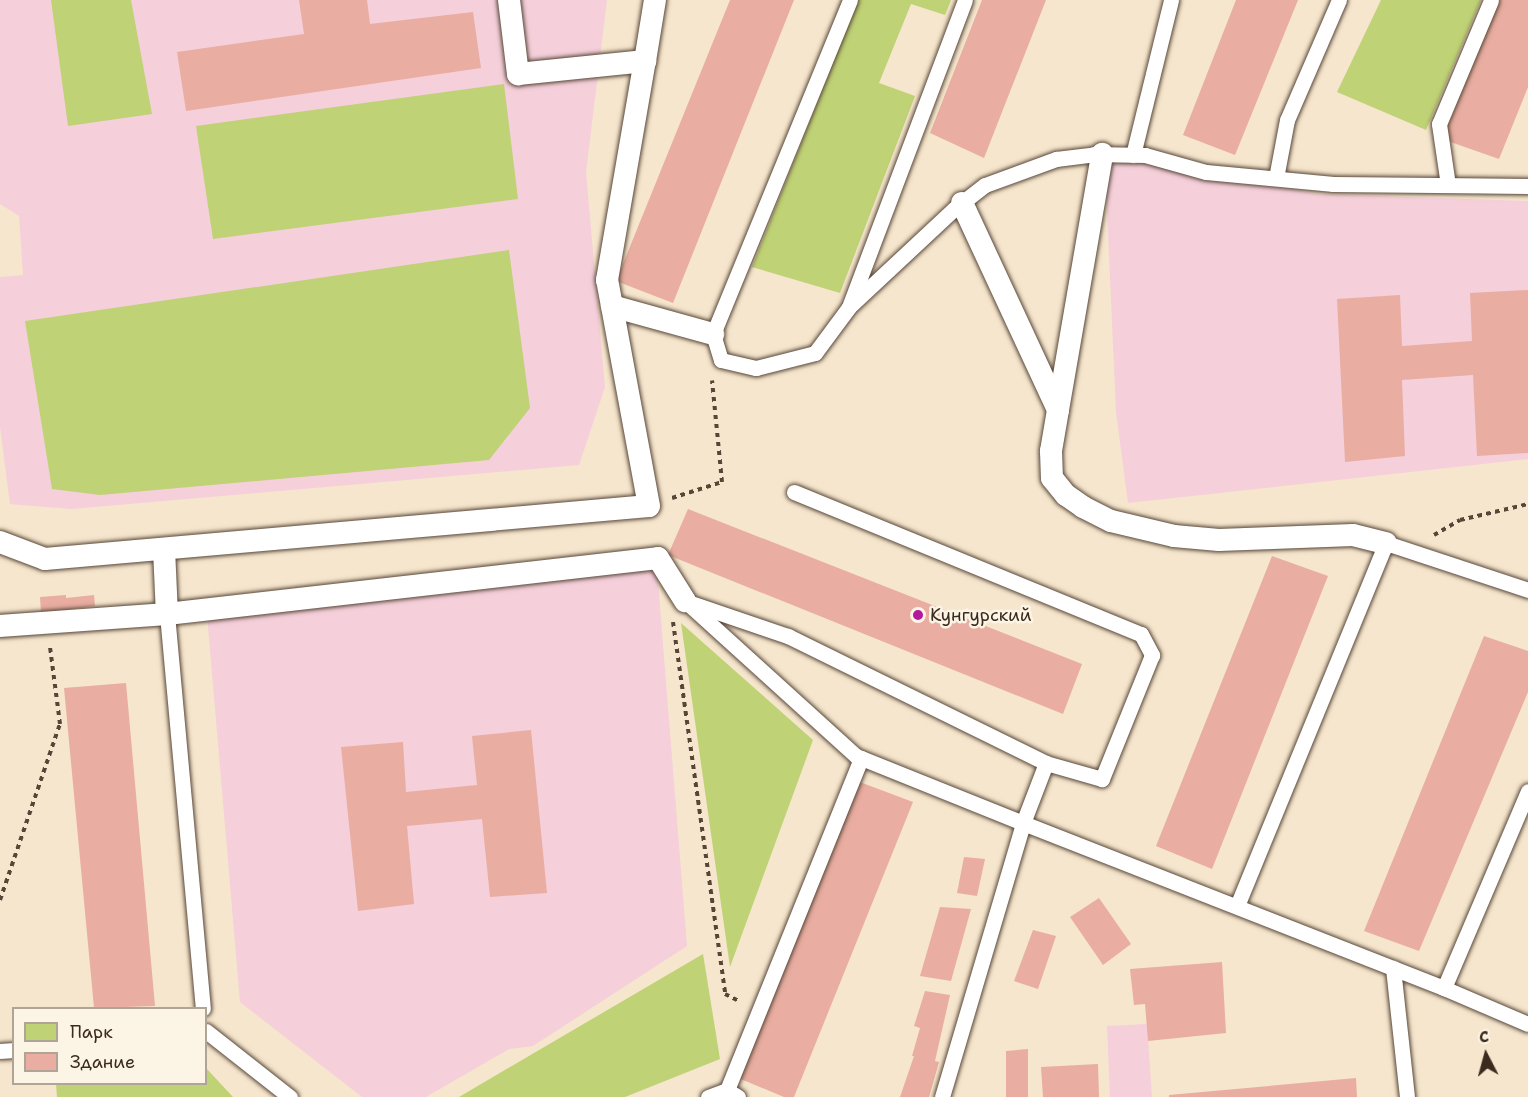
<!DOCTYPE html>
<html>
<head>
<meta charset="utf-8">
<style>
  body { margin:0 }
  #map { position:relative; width:1528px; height:1097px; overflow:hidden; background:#f6e6cd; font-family:"Shantell Sans",sans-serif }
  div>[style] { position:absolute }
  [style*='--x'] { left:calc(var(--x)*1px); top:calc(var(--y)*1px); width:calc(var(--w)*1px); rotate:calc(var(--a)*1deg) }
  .built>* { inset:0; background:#f5cfda }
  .green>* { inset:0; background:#bfd275 }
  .building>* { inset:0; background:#e9ada1 }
  .path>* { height:4px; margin-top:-2px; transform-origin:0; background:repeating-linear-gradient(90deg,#574638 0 4.5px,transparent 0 9px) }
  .roads { filter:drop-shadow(0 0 2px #574638) drop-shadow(0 0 2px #574638) }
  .service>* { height:15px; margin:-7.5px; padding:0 7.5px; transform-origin:7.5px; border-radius:7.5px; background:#fff }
  .pedestrian>* { height:22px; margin:-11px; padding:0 11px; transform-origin:11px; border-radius:11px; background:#fff }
  .dots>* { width:16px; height:16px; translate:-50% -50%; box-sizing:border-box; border:3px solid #fcf5e5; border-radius:50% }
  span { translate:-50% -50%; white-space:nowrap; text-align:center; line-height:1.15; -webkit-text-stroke:5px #fcf5e5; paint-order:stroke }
  .poi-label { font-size:18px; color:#3b2a1e }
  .left { translate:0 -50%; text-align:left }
  .legend { position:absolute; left:12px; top:1007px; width:195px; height:78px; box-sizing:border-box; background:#fcf5e5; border:2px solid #afa495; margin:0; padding:8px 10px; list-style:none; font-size:18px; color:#3b2a1e }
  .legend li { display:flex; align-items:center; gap:12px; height:30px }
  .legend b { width:30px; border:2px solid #afa495 }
  .north { position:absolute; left:1456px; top:1025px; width:60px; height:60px; -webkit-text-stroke:4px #fcf5e5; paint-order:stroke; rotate:354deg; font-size:16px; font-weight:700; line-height:24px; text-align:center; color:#3b2a1e }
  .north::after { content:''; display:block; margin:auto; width:21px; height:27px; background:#3b2a1e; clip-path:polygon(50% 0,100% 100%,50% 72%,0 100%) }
</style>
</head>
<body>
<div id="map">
  <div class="built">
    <div style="clip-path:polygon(0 0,607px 0,586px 172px,605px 387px,579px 465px,71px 509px,10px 504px,0 427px,0 277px,23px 275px,19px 216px,0 204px)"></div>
    <div style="clip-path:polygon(1141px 161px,1318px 194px,1528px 201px,1528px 459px,1128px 503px,1116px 412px,1105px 165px)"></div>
    <div style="clip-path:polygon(657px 569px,687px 946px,533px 1046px,509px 1049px,426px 1097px,362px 1097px,240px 1002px,207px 615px)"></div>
    <div style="clip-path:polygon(1147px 1024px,1152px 1097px,1110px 1097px,1107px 1026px)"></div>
  </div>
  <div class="green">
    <div style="clip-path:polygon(51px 0,131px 0,152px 114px,68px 126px)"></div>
    <div style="clip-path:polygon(858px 0,951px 0,945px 15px,911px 4px,879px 83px,915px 96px,840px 293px,752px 267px)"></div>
    <div style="clip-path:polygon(1381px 0,1481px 0,1426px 130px,1337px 92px)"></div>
    <div style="clip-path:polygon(504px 84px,518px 199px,213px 239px,196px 126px)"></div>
    <div style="clip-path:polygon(509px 250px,530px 408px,489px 460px,100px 495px,52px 489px,25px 321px)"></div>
    <div style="clip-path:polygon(681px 623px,813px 740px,730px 967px)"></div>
    <div style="clip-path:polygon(703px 954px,720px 1059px,625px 1097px,459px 1097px)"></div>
    <div style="clip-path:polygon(206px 1068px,233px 1097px,57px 1097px,56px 1084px,206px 1084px)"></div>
  </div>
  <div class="building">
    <div style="clip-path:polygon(299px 0,367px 0,370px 24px,473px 12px,481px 68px,186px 111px,177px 52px,304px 34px)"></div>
    <div style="clip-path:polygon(730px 0,794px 0,673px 303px,616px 281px)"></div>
    <div style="clip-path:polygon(982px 0,1046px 0,984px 158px,930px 133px)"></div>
    <div style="clip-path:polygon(1236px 0,1298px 0,1235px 155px,1183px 135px)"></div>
    <div style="clip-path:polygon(1498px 0,1528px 0,1528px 87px,1499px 159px,1442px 139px)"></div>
    <div style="clip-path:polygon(1528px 290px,1528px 453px,1477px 456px,1473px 375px,1402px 380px,1405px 456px,1345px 462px,1337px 299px,1400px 295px,1402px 346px,1472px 341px,1470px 293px)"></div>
    <div style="clip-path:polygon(688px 509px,1082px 664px,1063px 714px,668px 555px)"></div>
    <div style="clip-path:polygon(1272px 556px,1328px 576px,1212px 869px,1156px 846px)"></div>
    <div style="clip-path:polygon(66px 595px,66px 598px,94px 595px,95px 606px,41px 613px,40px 597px)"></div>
    <div style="clip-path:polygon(1484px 636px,1528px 651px,1528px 692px,1419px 951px,1364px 931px)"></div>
    <div style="clip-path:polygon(126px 683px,155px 1006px,94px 1008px,64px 688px)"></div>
    <div style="clip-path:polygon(531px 730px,547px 893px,490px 897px,482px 819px,407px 826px,414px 904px,358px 911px,341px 747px,403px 742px,406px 792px,477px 785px,472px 736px)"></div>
    <div style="clip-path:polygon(857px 781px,913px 802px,794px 1097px,784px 1097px,736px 1077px)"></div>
    <div style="clip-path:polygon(964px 857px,985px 859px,977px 896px,957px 893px)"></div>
    <div style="clip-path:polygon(1099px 898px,1131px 944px,1103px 965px,1070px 917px)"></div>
    <div style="clip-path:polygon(940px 907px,971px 909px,951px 981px,920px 976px)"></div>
    <div style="clip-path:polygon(1033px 930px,1056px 936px,1038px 989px,1014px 981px)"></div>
    <div style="clip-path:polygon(1222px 962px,1226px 1033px,1148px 1041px,1145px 1004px,1134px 1005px,1130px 969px)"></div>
    <div style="clip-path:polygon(925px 991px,950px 995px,935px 1061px,939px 1062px,929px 1097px,900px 1097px,914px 1056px,912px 1056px,920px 1028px,914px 1026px)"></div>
    <div style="clip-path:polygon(1028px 1049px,1028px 1097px,1006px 1097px,1006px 1051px)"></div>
    <div style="clip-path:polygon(1098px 1064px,1099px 1097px,1043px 1097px,1041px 1067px)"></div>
    <div style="clip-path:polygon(1356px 1078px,1357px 1097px,1169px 1097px,1169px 1095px)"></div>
  </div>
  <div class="path">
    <div style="--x:672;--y:498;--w:52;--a:-17.7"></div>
    <div style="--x:722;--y:482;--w:102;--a:-95.6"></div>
    <div style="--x:1434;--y:535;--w:30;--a:-30"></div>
    <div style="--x:1460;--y:520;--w:70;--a:-13.2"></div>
    <div style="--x:673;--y:622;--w:376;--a:82"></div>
    <div style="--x:725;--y:994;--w:16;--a:27"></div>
    <div style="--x:0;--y:900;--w:186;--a:-71.2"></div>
    <div style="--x:60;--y:724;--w:78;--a:-97.4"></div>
  </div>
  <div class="roads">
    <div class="service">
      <div style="--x:850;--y:0;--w:361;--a:112.3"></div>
      <div style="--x:713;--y:334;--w:27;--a:73"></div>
      <div style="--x:721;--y:360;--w:36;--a:13"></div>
      <div style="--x:756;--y:368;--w:61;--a:-14.3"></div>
      <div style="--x:815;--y:353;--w:57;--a:-53.5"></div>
      <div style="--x:849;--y:307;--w:328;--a:-69.3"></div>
      <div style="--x:1133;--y:155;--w:160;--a:-76.2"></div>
      <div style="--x:1276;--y:178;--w:59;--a:-79.3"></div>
      <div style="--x:1287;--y:120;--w:131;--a:-66.6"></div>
      <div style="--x:1448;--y:185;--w:62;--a:-98.4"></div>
      <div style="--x:1439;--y:124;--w:134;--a:-67.2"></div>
      <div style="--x:851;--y:305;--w:141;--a:-43"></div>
      <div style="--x:954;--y:209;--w:39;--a:-38"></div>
      <div style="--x:985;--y:185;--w:76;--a:-20.1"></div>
      <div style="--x:1056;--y:159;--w:38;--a:-7"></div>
      <div style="--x:1094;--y:154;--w:51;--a:1.1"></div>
      <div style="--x:1145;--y:155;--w:63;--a:15.6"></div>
      <div style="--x:1206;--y:172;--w:128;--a:5.4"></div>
      <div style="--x:1333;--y:184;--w:195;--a:0.6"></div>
      <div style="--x:794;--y:492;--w:375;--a:22.3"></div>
      <div style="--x:1141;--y:634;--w:24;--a:62"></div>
      <div style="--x:1152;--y:655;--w:134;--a:112"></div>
      <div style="--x:1102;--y:779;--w:58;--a:-164.1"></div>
      <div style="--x:685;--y:601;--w:109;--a:18.8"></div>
      <div style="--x:788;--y:636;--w:288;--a:26.2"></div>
      <div style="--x:1046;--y:763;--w:64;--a:111"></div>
      <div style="--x:1023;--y:823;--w:180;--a:-158.1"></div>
      <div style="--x:856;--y:756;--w:231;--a:-137.8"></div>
      <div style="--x:167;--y:614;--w:396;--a:84.8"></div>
      <div style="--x:1237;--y:906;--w:392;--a:-67.7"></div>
      <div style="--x:1386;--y:543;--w:150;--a:18.3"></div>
      <div style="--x:1393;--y:968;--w:130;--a:83.8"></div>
      <div style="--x:1444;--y:988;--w:214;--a:-66.9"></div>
      <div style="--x:206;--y:1031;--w:107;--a:38.2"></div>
      <div style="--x:0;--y:1051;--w:14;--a:-4"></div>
      <div style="--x:727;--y:1090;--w:358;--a:-68"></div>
      <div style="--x:708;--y:1097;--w:20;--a:-20"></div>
      <div style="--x:727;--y:1090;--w:13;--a:32"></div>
      <div style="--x:942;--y:1097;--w:286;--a:-73.5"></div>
      <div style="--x:1023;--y:823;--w:452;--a:21.4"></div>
      <div style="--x:1444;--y:988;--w:91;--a:23.2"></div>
    </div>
    <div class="pedestrian">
      <div style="--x:509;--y:0;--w:75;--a:83.1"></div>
      <div style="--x:518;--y:74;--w:128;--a:-5.8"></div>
      <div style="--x:645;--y:61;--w:62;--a:-80.7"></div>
      <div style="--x:962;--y:203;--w:228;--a:65.1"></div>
      <div style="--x:1058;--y:410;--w:42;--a:99.7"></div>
      <div style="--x:1051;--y:451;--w:27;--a:88"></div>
      <div style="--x:1052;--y:478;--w:22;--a:51"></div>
      <div style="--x:1066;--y:495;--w:21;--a:35"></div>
      <div style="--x:1083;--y:507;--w:31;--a:27"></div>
      <div style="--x:1111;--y:521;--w:65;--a:13.4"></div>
      <div style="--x:1174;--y:536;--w:45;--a:5.1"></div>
      <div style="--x:1219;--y:540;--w:134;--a:-2.1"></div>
      <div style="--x:1353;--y:535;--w:34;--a:14"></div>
      <div style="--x:612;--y:306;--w:105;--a:15.5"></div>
      <div style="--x:1058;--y:410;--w:260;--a:-80.2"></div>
      <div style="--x:0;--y:542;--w:48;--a:20.7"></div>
      <div style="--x:45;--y:559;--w:606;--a:-5.01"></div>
      <div style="--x:649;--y:506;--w:230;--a:-100.5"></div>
      <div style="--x:607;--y:280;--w:222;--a:-80.2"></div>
      <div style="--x:164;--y:549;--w:65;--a:87.4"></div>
      <div style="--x:0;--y:626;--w:167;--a:-4.1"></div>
      <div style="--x:167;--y:614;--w:494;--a:-6.5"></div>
      <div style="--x:658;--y:558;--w:51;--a:57.9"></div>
    </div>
  </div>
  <div class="dots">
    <div style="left:918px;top:615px;background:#b5179e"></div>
  </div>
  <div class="poi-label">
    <span class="left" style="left:930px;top:615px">Кунгурский</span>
  </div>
  <ul class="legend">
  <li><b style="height:16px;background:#bfd275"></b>Парк</li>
  <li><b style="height:16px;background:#e9ada1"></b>Здание</li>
  </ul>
  <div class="north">С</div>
</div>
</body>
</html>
